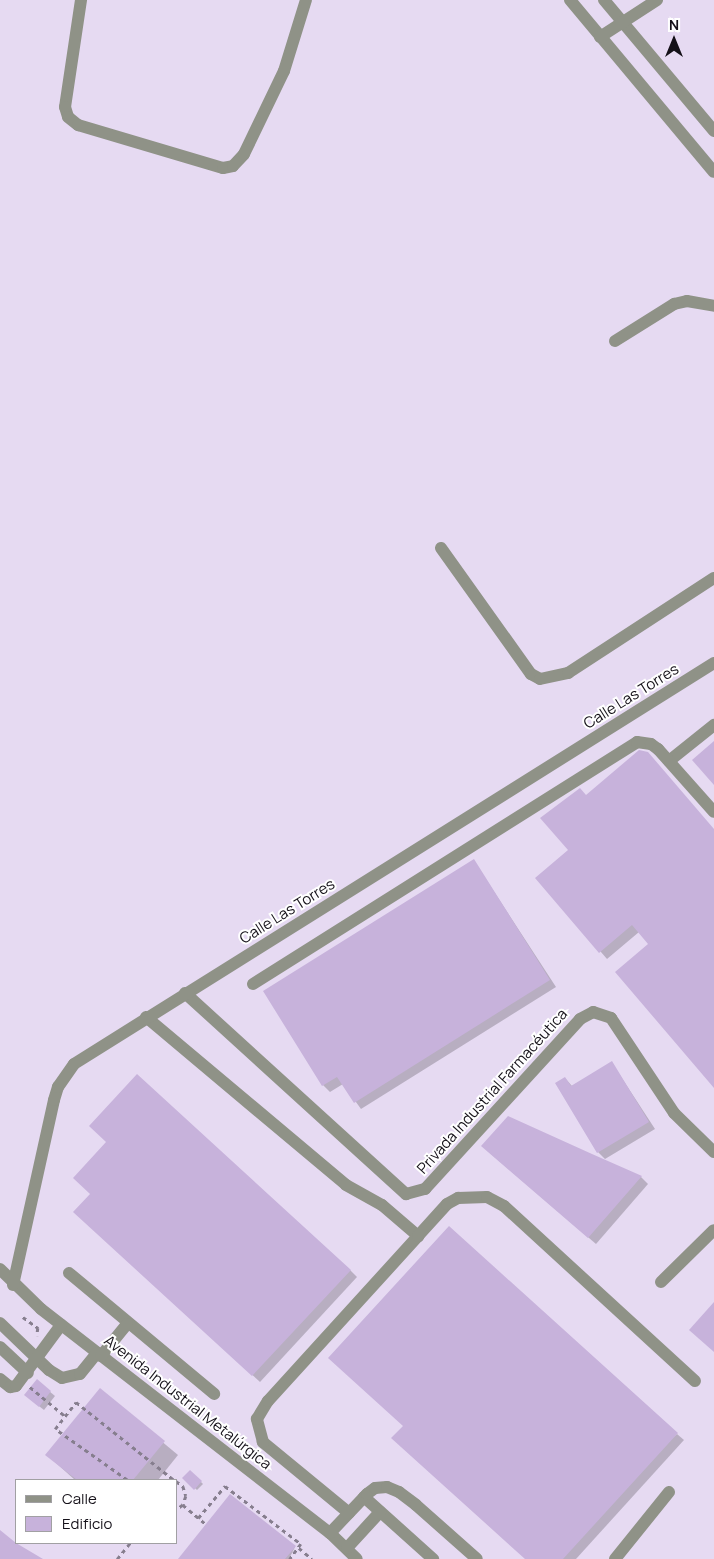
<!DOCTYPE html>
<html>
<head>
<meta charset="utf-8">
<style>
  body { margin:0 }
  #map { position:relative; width:714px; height:1559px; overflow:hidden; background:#e6daf2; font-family:Manrope,sans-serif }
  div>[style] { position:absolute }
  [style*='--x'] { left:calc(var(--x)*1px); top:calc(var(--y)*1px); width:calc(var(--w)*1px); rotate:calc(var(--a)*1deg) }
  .shadow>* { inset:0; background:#0003 }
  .building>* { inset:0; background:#c7b2db }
  .path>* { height:2.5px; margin-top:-1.25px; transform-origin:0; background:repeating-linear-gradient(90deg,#867e8e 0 4px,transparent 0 8px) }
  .minor>* { height:12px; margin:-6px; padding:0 6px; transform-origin:6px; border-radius:6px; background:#8f9287 }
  span { translate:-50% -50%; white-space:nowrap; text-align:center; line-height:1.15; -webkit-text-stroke:4px #fff; paint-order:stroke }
  .street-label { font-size:15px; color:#151119 }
  .legend { position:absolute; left:15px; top:1479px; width:162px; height:65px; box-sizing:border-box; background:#fff; border:1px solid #a1a0a3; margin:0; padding:6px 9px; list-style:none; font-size:15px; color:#151119 }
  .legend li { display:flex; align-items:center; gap:10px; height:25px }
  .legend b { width:25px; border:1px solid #a1a0a3 }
  .north { position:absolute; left:649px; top:15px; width:50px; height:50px; -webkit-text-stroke:4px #fff; paint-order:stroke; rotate:0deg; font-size:14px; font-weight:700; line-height:20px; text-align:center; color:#151119 }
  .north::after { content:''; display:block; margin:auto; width:18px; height:22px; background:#151119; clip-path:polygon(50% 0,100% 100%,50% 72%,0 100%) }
</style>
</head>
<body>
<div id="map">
  <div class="shadow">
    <div style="clip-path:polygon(586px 796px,714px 830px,714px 1086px,650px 944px,639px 932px,607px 959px,537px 878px,569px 850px)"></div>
    <div style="clip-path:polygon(474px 861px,556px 987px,361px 1109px,343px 1084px,330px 1092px,323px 1085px)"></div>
    <div style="clip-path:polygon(612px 1063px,655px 1129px,605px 1159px,598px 1152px,565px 1078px,572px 1086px)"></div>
    <div style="clip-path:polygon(490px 1153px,641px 1177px,648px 1184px,596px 1244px)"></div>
    <div style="clip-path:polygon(91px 1194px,350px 1270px,357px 1277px,260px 1382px,82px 1219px)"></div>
    <div style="clip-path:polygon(37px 1381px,55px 1396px,44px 1410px,30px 1399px)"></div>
    <div style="clip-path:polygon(100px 1390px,178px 1455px,158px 1480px,75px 1480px,47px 1455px)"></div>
    <div style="clip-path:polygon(677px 1434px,684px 1440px,576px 1559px,526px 1559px)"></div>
    <div style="clip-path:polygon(190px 1471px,203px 1484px,197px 1490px,184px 1478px)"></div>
    <div style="clip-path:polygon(295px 1547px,289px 1559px,187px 1559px)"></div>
  </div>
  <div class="building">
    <div style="clip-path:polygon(714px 741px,714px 785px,692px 760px)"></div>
    <div style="clip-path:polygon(639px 750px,648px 752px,714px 829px,714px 1088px,615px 972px,648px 944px,632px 925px,599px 953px,535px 878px,568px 850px,540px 818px,580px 788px,586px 795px)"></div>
    <div style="clip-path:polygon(474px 859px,550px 980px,354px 1103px,337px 1077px,322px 1086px,263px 991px)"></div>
    <div style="clip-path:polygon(612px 1061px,649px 1122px,597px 1153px,555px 1083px,565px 1077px,571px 1086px)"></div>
    <div style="clip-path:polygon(137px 1074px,351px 1270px,252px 1376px,73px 1212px,90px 1194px,73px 1178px,106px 1142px,89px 1126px)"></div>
    <div style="clip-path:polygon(508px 1116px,592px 1154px,642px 1176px,588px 1238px,481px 1146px)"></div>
    <div style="clip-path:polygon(449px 1226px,678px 1433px,563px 1559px,525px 1559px,391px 1438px,403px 1426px,328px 1358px)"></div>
    <div style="clip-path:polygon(714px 1302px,714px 1352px,689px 1330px)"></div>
    <div style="clip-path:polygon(37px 1379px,51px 1391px,39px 1407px,24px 1395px)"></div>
    <div style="clip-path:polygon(100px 1388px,165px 1441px,133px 1480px,77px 1480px,45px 1455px)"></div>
    <div style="clip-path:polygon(190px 1470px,202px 1481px,194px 1490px,182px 1478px)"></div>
    <div style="clip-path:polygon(230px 1494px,296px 1546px,285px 1559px,178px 1559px)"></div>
    <div style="clip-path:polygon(0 1530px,16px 1543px,43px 1559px,0 1559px)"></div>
  </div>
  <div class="path">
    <div style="--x:23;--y:1317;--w:19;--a:36"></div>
    <div style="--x:38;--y:1328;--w:8;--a:97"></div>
    <div style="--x:30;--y:1387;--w:45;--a:39.6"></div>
    <div style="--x:127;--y:1480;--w:88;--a:-144.7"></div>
    <div style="--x:55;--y:1429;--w:34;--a:-52"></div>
    <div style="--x:76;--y:1402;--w:125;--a:38.5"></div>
    <div style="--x:176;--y:1481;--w:9;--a:36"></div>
    <div style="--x:183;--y:1486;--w:10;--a:73"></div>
    <div style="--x:186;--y:1496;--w:9;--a:108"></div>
    <div style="--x:183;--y:1505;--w:9;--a:144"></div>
    <div style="--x:183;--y:1505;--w:30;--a:40"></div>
    <div style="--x:198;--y:1518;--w:42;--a:-49.8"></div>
    <div style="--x:225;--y:1486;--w:96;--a:37.3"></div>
    <div style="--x:301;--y:1544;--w:19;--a:126"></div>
    <div style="--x:299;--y:1548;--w:17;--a:40"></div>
    <div style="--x:117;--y:1559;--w:21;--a:-51"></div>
  </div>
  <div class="minor">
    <div style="--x:81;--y:0;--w:108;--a:98.5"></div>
    <div style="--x:65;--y:107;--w:10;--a:73"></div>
    <div style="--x:68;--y:117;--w:13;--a:39"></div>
    <div style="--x:78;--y:125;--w:151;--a:16.5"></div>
    <div style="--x:223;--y:168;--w:10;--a:-11"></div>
    <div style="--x:233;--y:166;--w:16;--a:-47"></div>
    <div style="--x:244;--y:154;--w:92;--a:-64.3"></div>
    <div style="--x:284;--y:71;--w:74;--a:-72.8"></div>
    <div style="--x:570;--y:0;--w:224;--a:50.1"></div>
    <div style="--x:604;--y:0;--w:171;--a:50"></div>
    <div style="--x:600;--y:37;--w:68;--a:-33"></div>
    <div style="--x:615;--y:341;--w:70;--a:-32.1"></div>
    <div style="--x:674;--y:304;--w:13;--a:-13"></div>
    <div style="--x:687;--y:301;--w:27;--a:10"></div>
    <div style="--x:441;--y:548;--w:155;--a:54.5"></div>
    <div style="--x:531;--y:674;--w:10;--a:29"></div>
    <div style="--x:540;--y:679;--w:29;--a:-12"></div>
    <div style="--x:568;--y:673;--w:174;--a:-33.1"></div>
    <div style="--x:669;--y:761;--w:58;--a:-38.7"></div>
    <div style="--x:253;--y:984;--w:454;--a:-32.2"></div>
    <div style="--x:637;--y:742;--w:14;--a:8"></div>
    <div style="--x:651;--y:744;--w:9;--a:36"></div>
    <div style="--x:658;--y:749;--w:84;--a:48.4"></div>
    <div style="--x:185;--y:993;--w:299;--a:42.3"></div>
    <div style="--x:406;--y:1194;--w:20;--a:-15"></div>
    <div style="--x:425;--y:1189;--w:230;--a:-47.6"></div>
    <div style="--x:580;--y:1019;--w:15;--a:-28"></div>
    <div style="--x:593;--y:1012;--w:19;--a:18"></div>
    <div style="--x:611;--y:1018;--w:114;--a:56.4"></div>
    <div style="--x:674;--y:1113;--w:56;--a:44.3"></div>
    <div style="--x:146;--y:1017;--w:261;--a:40"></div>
    <div style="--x:346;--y:1185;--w:41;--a:29.1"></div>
    <div style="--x:382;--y:1205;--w:48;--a:40.7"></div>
    <div style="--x:0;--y:1269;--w:57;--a:44.3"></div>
    <div style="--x:41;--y:1309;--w:366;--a:37.8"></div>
    <div style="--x:330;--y:1533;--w:37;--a:44"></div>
    <div style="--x:69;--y:1273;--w:189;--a:39.8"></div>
    <div style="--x:661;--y:1282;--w:74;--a:-44.5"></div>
    <div style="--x:13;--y:1285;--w:189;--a:-77.5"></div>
    <div style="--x:54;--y:1100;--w:14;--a:-73"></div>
    <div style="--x:58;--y:1087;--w:28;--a:-55"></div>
    <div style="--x:74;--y:1064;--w:755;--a:-32.07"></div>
    <div style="--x:0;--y:1323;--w:68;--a:43.8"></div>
    <div style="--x:49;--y:1370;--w:15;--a:32"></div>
    <div style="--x:62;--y:1378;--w:18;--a:-13"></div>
    <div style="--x:80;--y:1374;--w:27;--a:-51"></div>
    <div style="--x:0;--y:1347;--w:38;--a:43"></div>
    <div style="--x:101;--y:1356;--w:41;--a:-50.9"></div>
    <div style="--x:0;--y:1379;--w:13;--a:39"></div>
    <div style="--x:10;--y:1387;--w:6;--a:-9"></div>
    <div style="--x:16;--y:1386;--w:76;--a:-53.6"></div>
    <div style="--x:364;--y:1497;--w:93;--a:41.9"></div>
    <div style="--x:349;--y:1513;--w:112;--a:-140.5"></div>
    <div style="--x:263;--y:1442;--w:24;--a:-105"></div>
    <div style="--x:257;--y:1419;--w:21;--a:-59"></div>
    <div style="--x:268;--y:1401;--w:223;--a:-47.7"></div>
    <div style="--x:418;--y:1236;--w:43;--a:-47.8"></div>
    <div style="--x:447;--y:1204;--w:13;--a:-29"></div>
    <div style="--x:458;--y:1198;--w:29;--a:-2"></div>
    <div style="--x:487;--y:1197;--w:19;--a:28"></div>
    <div style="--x:504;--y:1206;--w:259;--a:42.5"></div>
    <div style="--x:330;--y:1533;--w:54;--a:-46.5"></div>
    <div style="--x:367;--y:1494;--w:10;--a:-37"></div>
    <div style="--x:375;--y:1488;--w:12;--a:-5"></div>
    <div style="--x:387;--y:1487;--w:13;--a:23"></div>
    <div style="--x:399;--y:1492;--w:21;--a:37"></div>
    <div style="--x:416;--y:1505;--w:81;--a:41.5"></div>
    <div style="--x:347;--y:1548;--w:49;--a:-47.5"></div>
    <div style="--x:615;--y:1559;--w:86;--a:-51.1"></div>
  </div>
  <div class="street-label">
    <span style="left:631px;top:696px;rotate:-32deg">Calle Las Torres</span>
    <span style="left:287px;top:911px;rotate:-32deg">Calle Las Torres</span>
    <span style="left:492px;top:1091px;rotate:-48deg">Privada Industrial Farmacéutica</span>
    <span style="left:188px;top:1402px;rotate:38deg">Avenida Industrial Metalúrgica</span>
  </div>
  <ul class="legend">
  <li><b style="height:6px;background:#8f9287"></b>Calle</li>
  <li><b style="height:14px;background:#c7b2db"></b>Edificio</li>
  </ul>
  <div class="north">N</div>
</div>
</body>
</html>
